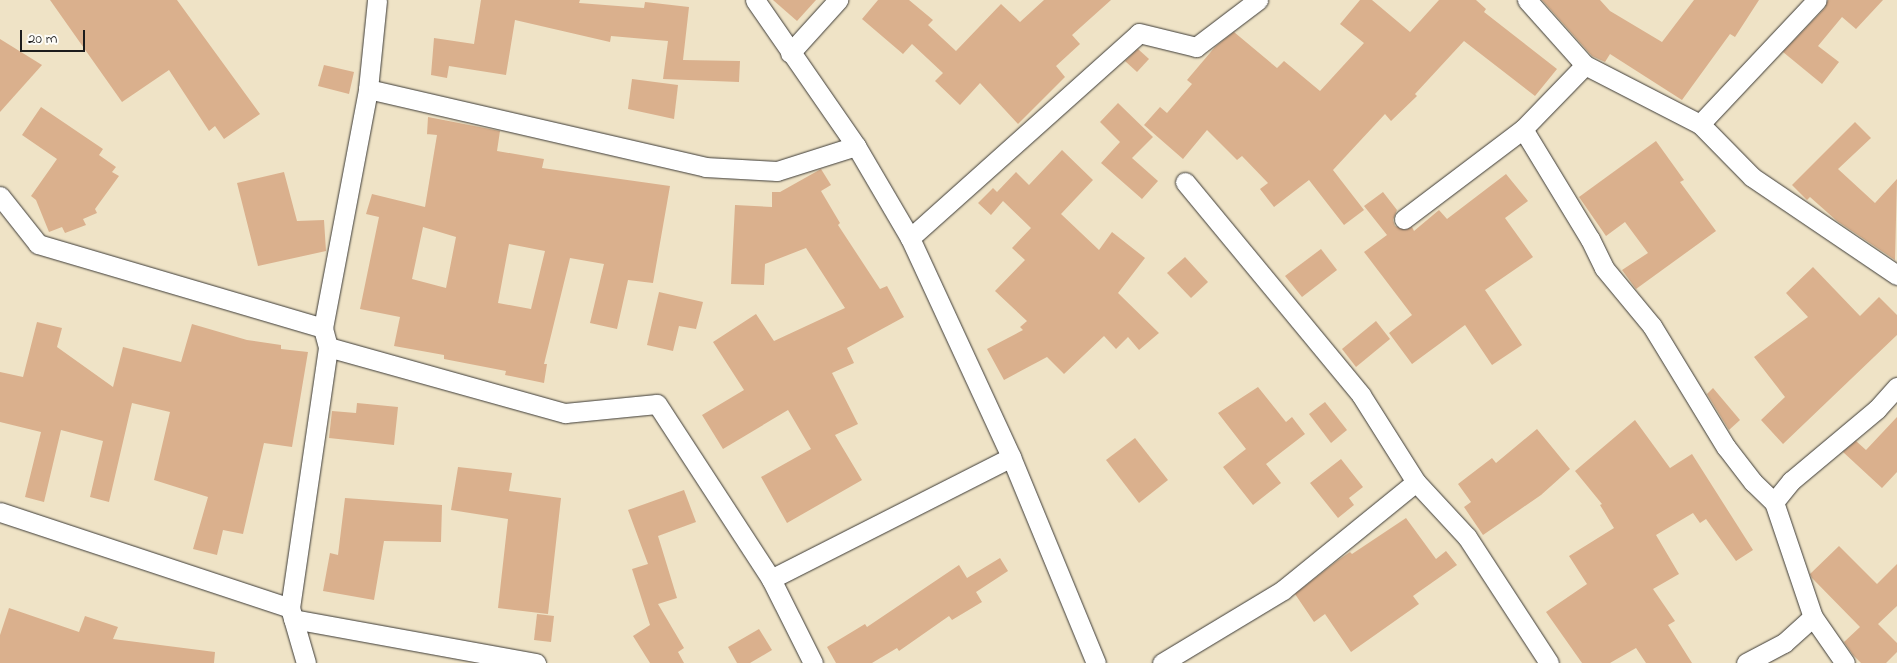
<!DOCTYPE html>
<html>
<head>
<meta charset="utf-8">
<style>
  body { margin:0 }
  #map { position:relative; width:1897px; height:663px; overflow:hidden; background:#efe3c6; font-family:"Indie Flower",sans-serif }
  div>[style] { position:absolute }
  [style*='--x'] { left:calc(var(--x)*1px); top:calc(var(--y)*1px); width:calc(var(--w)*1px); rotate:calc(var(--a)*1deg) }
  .building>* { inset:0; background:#dab08d }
  .roads { filter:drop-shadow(0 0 1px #3c3a36) drop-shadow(0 0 1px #3c3a36) }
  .minor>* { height:19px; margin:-9.5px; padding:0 9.5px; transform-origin:9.5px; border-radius:9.5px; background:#fff }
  span { translate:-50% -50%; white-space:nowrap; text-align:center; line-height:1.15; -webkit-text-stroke:5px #fdfcf7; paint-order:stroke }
  .scale { position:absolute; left:20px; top:30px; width:65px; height:22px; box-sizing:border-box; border:2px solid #1c1c1c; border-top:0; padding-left:6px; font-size:15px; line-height:18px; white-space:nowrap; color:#1c1c1c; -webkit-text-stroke:4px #fdfcf7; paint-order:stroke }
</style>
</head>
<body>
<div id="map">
  <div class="building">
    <div style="clip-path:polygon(50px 0,177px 0,260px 114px,224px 139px,215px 126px,209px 131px,169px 70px,122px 102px)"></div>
    <div style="clip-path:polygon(481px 0,580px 0,579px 3px,644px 8px,645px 2px,689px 7px,683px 60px,740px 61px,739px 82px,663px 79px,668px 41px,611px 36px,610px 42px,515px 20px,506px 75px,449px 66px,447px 78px,431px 75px,434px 38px,474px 44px)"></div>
    <div style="clip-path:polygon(773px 0,816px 0,797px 21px)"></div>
    <div style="clip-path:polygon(878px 0,909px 0,933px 20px,928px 25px,956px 51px,1001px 4px,1020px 22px,1044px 0,1111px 0,1072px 35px,1080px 44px,1056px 66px,1065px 77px,1018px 124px,980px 83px,960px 105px,935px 81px,943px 73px,912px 44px,903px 54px,862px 19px)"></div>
    <div style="clip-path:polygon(1360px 0,1372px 0,1410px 32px,1439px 0,1476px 0,1486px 9px,1484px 12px,1557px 69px,1535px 96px,1464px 41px,1415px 94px,1417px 96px,1391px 121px,1385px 114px,1333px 170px,1364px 210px,1344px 225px,1309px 180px,1274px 207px,1260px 189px,1268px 183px,1242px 156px,1237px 160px,1207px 130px,1183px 159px,1144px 125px,1160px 107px,1167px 113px,1192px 84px,1187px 80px,1215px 47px,1234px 32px,1277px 68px,1284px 61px,1320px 91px,1364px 43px,1340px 24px)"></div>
    <div style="clip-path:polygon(1542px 0,1600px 0,1610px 11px,1662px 42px,1694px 0,1759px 0,1735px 37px,1730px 34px,1682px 100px,1610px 54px,1605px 62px,1592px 56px)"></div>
    <div style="clip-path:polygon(1828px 0,1883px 0,1856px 29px,1842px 17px,1818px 46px,1839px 62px,1822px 84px,1783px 52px,1825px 8px)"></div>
    <div style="clip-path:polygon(0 39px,42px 65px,0 112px)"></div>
    <div style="clip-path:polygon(1138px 49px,1149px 59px,1137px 72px,1125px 61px)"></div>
    <div style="clip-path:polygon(324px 65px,354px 72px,349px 94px,318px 86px)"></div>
    <div style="clip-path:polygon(632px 79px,678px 85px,674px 119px,628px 109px)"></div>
    <div style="clip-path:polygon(1118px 103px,1153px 137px,1132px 158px,1158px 181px,1142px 199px,1101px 163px,1120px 142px,1100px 122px)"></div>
    <div style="clip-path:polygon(41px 107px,103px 149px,99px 155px,116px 167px,112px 172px,119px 176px,95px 209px,97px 213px,83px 219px,86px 225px,65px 233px,62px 227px,49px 232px,36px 200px,31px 196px,57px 159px,22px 135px)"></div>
    <div style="clip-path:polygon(evenodd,428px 117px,500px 131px,497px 151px,544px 159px,542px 168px,670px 186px,653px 283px,628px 280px,617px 329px,590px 323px,604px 264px,570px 258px,544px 364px,547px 364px,544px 383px,505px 375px,506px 371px,444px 359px,444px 355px,394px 346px,400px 317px,360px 309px,379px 217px,366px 214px,372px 194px,425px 207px,437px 135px,427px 134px,428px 117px,423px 227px,456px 237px,446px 288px,412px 279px,423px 227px,428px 117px,509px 244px,545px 251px,531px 309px,498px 303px,509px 244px)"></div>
    <div style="clip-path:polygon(1855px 122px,1871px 138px,1838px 169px,1875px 203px,1897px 179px,1895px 260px,1837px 221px,1810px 197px,1807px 200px,1792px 185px)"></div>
    <div style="clip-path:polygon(1656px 141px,1684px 180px,1680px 182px,1716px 231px,1636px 289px,1622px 270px,1648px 253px,1625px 222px,1606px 236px,1579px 197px)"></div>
    <div style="clip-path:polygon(1062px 150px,1093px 180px,1061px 214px,1099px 250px,1112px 232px,1145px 258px,1118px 293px,1159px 333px,1139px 350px,1128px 337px,1116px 349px,1104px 336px,1064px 374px,1047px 357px,1004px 380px,987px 349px,1023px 330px,1020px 327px,1027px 321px,995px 291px,1025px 260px,1012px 248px,1031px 228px,1003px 201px,991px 215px,978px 203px,993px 188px,997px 192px,1016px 172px,1029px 185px)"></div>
    <div style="clip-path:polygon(821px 169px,831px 185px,821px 191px,840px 223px,838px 225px,880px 289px,887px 286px,904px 317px,847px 348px,854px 363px,832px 373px,858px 424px,835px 435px,862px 480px,787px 523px,761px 477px,811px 449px,788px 410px,723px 449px,702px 415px,744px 390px,713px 342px,756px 314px,774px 341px,845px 308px,806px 248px,765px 264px,764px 285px,731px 284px,735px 205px,772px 207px,772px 192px,780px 192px)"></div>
    <div style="clip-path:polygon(284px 172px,297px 221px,324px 220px,326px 251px,258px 266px,237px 183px)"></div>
    <div style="clip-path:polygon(1506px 174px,1528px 201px,1505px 218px,1533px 257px,1485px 290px,1522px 345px,1492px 365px,1465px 325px,1412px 364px,1389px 333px,1412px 315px,1364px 252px,1387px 235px,1364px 206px,1383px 192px,1397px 210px,1393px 220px,1395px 226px,1405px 230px,1412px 227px,1414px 231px,1439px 210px,1447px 219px)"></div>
    <div style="clip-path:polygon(1321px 249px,1337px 270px,1302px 297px,1285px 276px)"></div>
    <div style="clip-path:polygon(1185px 257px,1208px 282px,1191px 298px,1167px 273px)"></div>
    <div style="clip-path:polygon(1813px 267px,1860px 316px,1879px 297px,1897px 315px,1897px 335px,1783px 444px,1761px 420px,1785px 397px,1754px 357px,1808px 317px,1786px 293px)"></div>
    <div style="clip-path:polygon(659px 292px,703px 302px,696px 329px,679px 326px,673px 351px,647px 345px)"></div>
    <div style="clip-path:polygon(1376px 321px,1390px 339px,1356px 367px,1342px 349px)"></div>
    <div style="clip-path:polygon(37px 322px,62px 328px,57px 347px,113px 387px,123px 347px,181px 362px,192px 324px,247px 340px,281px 345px,281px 349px,308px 352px,292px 447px,264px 443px,243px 534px,223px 530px,217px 555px,193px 549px,208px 497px,154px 480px,170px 412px,132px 403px,109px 502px,90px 497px,103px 441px,61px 430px,44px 502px,25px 497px,41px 432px,0 422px,0 372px,23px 377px)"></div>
    <div style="clip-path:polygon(1258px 387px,1286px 422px,1292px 417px,1305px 434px,1266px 464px,1281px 483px,1253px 505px,1223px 467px,1246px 449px,1218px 413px)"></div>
    <div style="clip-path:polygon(1713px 388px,1740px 420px,1729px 430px,1707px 394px)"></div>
    <div style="clip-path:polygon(1325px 402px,1347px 430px,1331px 443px,1309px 414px)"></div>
    <div style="clip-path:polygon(357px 403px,398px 407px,394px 445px,329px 438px,332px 411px,356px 413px)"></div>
    <div style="clip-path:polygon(1897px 417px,1897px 472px,1882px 488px,1843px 452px,1856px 441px,1866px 450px)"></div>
    <div style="clip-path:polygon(1635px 420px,1670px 468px,1692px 454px,1753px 550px,1736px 561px,1706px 519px,1700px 523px,1693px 513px,1656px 535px,1679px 574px,1653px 589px,1675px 621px,1668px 625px,1692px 663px,1646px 663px,1636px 648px,1610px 663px,1582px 663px,1546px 612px,1587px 584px,1569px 556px,1614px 528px,1600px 505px,1602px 504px,1575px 471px)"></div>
    <div style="clip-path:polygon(1537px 429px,1570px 469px,1541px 495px,1483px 535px,1464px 507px,1471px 502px,1458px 484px,1492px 458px,1496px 463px)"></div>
    <div style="clip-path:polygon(1135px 438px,1168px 480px,1139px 503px,1106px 460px)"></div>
    <div style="clip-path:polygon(1341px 459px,1363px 487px,1349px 498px,1354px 505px,1338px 518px,1310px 483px)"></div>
    <div style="clip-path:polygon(458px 467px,512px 473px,509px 491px,561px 498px,548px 614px,498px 608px,508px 519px,451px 510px)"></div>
    <div style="clip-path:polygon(684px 490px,696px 522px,658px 536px,677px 598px,658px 604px,684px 648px,678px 652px,684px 663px,650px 663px,633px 636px,650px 625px,632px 569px,648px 564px,628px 510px)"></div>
    <div style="clip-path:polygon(345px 498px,442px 505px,441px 542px,384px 541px,374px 600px,323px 591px,330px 553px,338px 555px)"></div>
    <div style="clip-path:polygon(1406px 518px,1436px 559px,1446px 551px,1457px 565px,1413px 596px,1419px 604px,1351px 652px,1325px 614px,1314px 622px,1295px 594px,1337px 561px,1350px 552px,1352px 554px)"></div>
    <div style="clip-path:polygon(1839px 546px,1877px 584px,1897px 564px,1897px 606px,1878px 624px,1897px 643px,1897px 652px,1886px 663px,1861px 663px,1853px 655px,1844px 642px,1860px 627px,1812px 578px,1810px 574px)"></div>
    <div style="clip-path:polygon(1000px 558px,1008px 571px,976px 592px,982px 602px,952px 620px,949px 616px,899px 651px,897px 648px,872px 663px,836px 663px,827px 647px,865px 624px,867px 627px,959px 565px,967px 578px)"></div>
    <div style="clip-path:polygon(9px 608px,79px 632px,85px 616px,118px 627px,113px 639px,215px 652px,214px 663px,0 663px,0 635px)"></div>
    <div style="clip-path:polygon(537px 614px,554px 616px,551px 642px,534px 640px)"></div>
    <div style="clip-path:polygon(759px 629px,772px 650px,750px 663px,737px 663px,728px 647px)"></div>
  </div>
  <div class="roads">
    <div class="minor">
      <div style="--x:755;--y:0;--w:178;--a:55.3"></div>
      <div style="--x:856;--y:146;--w:107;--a:59.6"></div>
      <div style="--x:910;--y:238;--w:241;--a:65.2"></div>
      <div style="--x:1011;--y:457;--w:223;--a:67.6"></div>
      <div style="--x:1527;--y:0;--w:87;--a:48.3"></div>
      <div style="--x:1585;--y:65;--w:129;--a:27.2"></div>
      <div style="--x:1700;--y:124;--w:74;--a:45.5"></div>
      <div style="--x:1752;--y:177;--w:175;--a:34.1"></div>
      <div style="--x:790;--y:53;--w:72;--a:-47.8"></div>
      <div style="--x:368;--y:89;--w:346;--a:13"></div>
      <div style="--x:705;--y:167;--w:72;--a:3.2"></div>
      <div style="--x:777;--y:171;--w:83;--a:-17.6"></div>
      <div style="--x:1700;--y:124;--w:170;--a:-46.7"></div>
      <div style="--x:1523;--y:129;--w:129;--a:58.7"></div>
      <div style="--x:1590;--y:239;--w:32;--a:64"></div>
      <div style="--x:1604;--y:268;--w:75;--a:50.4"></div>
      <div style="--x:1652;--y:326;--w:142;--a:58.6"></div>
      <div style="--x:1726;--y:447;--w:44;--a:52.4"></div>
      <div style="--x:1753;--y:482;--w:29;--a:44"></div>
      <div style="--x:1774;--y:502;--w:121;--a:71.3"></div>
      <div style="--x:1813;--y:617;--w:56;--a:55.2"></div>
      <div style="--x:1185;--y:182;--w:276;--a:50.4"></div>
      <div style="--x:1361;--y:395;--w:103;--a:57.7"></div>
      <div style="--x:1416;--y:482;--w:75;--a:47.2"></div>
      <div style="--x:1467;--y:537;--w:150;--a:56.9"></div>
      <div style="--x:0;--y:196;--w:61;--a:51.6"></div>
      <div style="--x:38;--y:244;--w:297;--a:16.4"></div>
      <div style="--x:1404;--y:219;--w:149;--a:-37.1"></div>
      <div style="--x:1523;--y:129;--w:89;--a:-45.9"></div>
      <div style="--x:910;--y:238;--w:307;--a:-41.8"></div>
      <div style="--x:1139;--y:33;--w:59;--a:13.8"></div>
      <div style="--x:1196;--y:47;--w:78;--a:-37.2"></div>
      <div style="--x:328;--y:347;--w:246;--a:15.6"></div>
      <div style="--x:565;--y:413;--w:92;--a:-5.6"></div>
      <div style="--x:657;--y:404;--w:209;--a:56.9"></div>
      <div style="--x:771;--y:579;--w:94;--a:63.4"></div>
      <div style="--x:1774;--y:502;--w:27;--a:-51"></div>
      <div style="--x:1791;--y:481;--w:112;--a:-39.9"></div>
      <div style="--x:1877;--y:409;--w:30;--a:-48"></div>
      <div style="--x:0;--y:512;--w:305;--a:18.3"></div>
      <div style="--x:771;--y:579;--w:269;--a:-26.9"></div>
      <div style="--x:293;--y:619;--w:247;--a:10.3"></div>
      <div style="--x:306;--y:663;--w:57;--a:-106.2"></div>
      <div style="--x:290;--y:608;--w:264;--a:-81.7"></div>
      <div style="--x:328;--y:347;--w:20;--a:-105"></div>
      <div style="--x:323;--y:328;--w:243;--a:-79.3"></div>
      <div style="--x:368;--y:89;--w:89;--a:-84.2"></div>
      <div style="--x:1162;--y:663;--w:141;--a:-31.1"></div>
      <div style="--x:1283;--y:590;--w:171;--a:-39.1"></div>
      <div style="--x:1746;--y:663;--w:43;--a:-27.8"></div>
      <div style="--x:1784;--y:643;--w:39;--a:-42"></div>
    </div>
  </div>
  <div class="scale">20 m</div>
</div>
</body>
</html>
